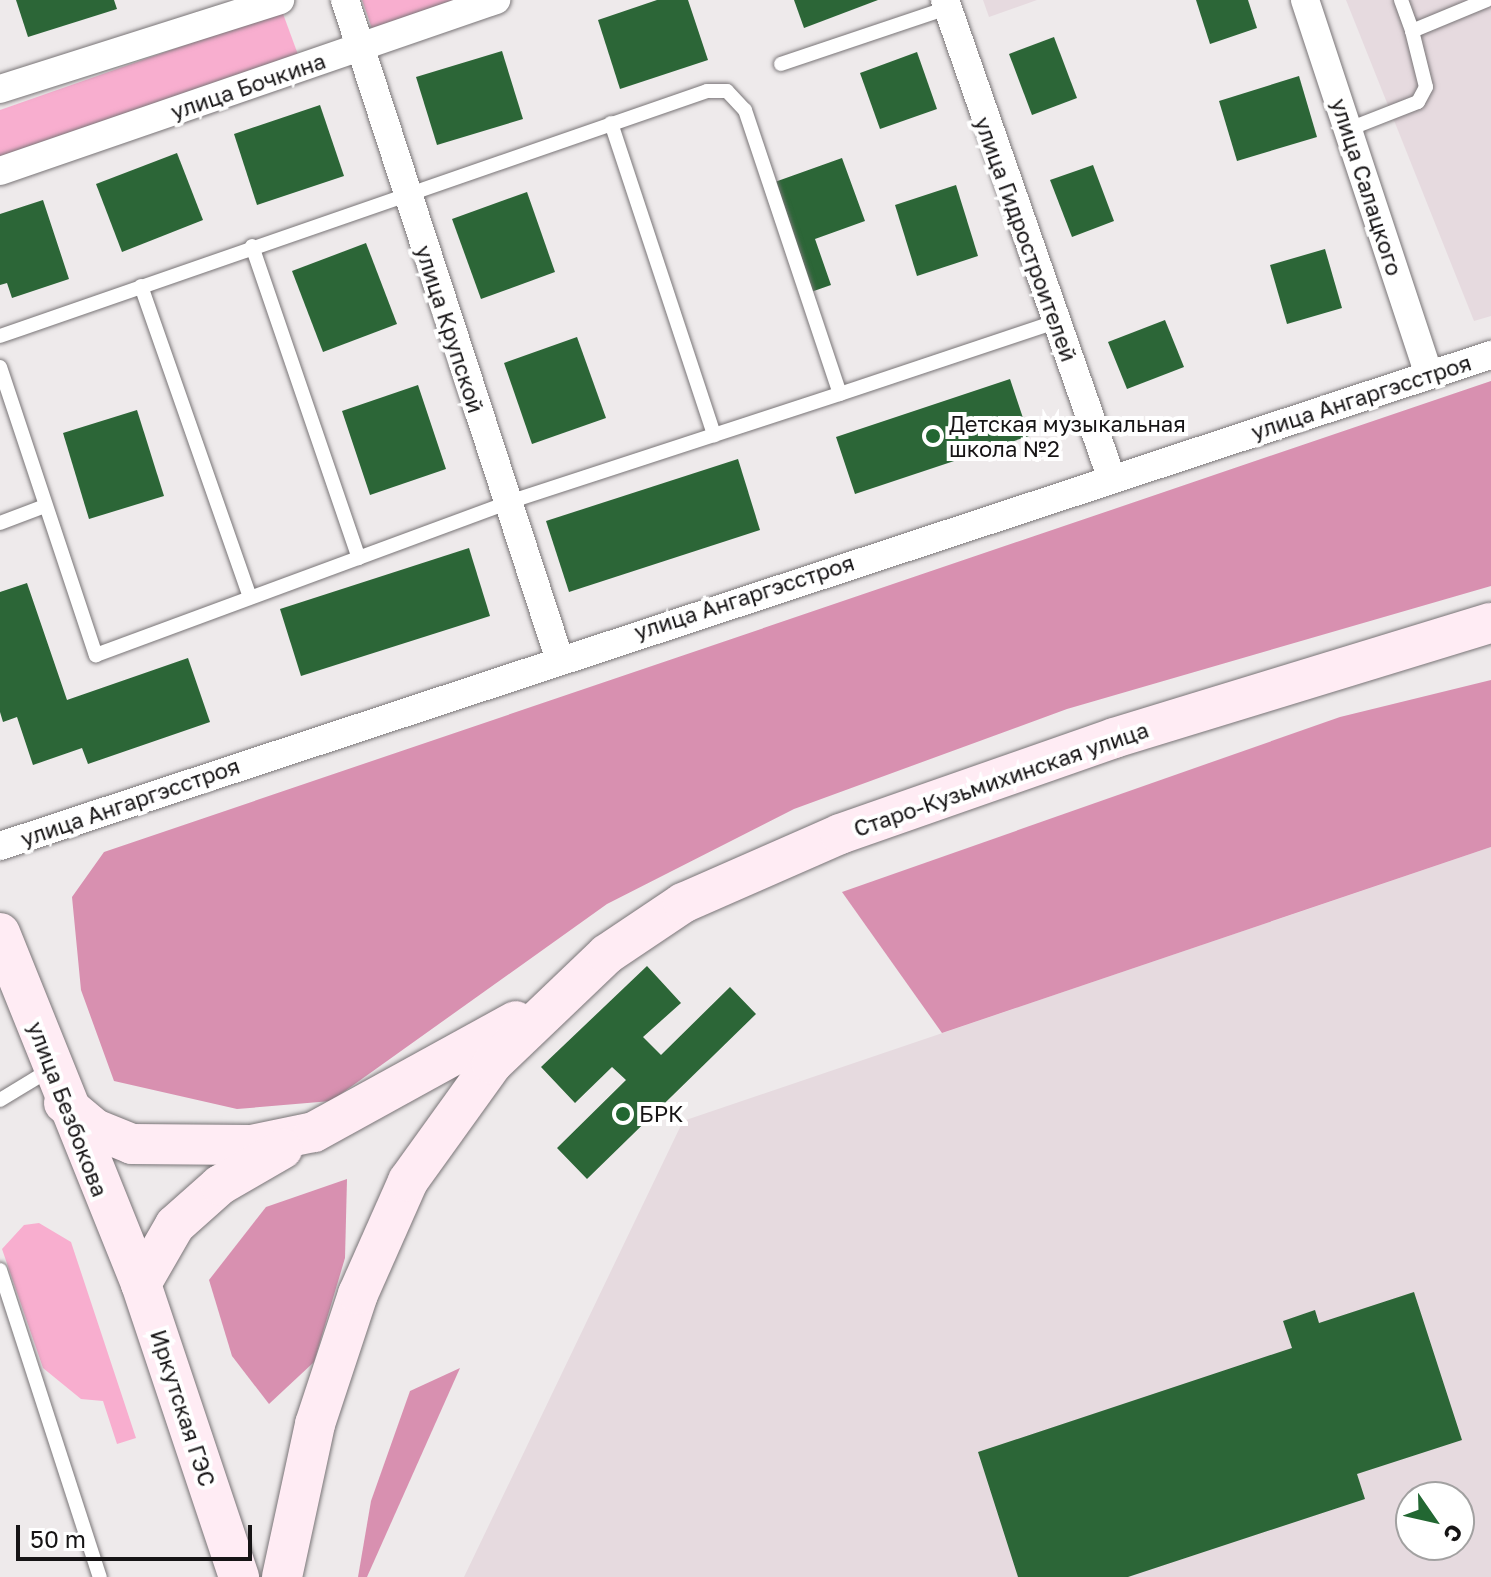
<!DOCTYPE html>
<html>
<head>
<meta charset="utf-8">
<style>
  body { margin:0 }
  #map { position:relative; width:1491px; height:1577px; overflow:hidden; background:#eeeaeb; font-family:"Golos Text",sans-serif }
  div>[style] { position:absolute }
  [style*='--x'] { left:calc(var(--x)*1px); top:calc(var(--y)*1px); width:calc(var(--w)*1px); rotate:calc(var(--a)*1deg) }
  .built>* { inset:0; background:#e6dadf }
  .green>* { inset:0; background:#f8aecf }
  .forest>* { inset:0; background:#d890b0 }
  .building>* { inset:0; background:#2c6637 }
  .roads { filter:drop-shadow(0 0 2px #797577) drop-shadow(0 0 2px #797577) }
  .lane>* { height:14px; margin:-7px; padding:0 7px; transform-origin:7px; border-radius:7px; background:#fff }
  .street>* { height:28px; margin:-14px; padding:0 14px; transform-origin:14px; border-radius:14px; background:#fff }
  .secondary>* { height:40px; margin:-20px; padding:0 20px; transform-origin:20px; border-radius:20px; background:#ffecf4 }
  .dots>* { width:22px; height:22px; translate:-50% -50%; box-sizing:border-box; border:4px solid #fff; border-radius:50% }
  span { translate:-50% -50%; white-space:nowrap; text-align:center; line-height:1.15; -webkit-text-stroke:8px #fff; paint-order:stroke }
  .street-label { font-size:22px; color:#161415 }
  .poi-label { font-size:22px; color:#161415 }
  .left { translate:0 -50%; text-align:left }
  .north { position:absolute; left:1395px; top:1481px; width:80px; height:80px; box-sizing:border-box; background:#fff; border:2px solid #a2a1a1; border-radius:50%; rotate:124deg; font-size:22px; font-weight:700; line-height:32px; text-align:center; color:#161415 }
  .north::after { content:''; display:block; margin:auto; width:28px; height:36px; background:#226732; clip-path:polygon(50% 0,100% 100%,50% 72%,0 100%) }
  .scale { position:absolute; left:16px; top:1525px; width:236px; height:36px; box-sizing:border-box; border:4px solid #161415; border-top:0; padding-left:10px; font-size:24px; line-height:28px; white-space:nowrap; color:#161415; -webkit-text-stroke:6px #fff; paint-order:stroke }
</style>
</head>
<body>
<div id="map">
  <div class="built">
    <div style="clip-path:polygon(983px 0,1037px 0,989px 17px)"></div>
    <div style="clip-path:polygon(1346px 0,1491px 0,1491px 316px,1474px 321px)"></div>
    <div style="clip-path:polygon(evenodd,1491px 847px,1491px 1577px,464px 1577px,683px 1121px,1491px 847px,1411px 1497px,1459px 1497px,1459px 1545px,1411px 1545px,1411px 1497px)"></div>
  </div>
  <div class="green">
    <div style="clip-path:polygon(362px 0,498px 0,377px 43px)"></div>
    <div style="clip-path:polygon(282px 11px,300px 60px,0 166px,0 110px)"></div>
    <div style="clip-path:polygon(39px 1223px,71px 1242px,136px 1438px,117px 1444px,103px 1401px,81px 1399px,43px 1368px,2px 1249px,24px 1225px)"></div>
  </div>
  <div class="forest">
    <div style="clip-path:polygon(1491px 381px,1491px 586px,1067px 709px,794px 809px,607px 904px,331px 1101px,237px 1109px,114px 1081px,81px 990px,72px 897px,104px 852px)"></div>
    <div style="clip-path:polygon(1491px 680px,1491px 847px,942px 1033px,842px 892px,1340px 717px)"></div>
    <div style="clip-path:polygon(347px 1179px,345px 1258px,314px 1362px,269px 1404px,232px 1356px,209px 1280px,266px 1207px)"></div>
    <div style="clip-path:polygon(460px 1368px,367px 1577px,358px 1577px,371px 1501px,410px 1391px)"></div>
  </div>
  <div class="building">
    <div style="clip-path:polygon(16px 0,114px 0,117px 9px,28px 37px)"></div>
    <div style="clip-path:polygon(657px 0,688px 0,708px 60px,620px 89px,598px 20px)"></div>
    <div style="clip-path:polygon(794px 0,878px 0,804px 28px)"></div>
    <div style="clip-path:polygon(1196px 0,1248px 0,1257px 28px,1210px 44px)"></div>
    <div style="clip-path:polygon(1054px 37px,1077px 98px,1032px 115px,1009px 54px)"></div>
    <div style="clip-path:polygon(502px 51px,523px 119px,437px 145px,416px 77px)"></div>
    <div style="clip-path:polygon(917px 52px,937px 109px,880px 129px,860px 73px)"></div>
    <div style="clip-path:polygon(1299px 76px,1317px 137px,1237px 161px,1219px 101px)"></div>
    <div style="clip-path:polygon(320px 105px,344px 176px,257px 205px,234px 134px)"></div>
    <div style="clip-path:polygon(177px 153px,203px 220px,122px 252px,96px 184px)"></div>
    <div style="clip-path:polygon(842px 158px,865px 221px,815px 239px,831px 285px,811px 292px,772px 183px)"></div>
    <div style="clip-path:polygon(1093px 165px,1114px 221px,1072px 237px,1050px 180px)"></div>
    <div style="clip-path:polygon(956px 185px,978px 256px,917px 276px,895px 205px)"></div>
    <div style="clip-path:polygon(527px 192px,555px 272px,481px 299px,452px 219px)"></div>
    <div style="clip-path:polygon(43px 200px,69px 279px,12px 298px,7px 283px,0 285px,0 214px)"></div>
    <div style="clip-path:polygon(366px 243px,397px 324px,323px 352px,292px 271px)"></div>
    <div style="clip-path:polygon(1325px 249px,1342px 308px,1287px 324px,1270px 265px)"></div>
    <div style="clip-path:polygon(1165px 320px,1184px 367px,1127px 389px,1108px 342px)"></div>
    <div style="clip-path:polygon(577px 337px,606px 418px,532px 444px,504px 363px)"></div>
    <div style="clip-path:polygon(1010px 379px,1029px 436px,855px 494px,836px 437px)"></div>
    <div style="clip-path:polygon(418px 385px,446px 469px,370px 495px,342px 411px)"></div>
    <div style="clip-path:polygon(137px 410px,164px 496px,89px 519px,63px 433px)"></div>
    <div style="clip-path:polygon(738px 459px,760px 530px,569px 592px,546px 521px)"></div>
    <div style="clip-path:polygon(469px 548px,490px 616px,301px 676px,280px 609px)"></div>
    <div style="clip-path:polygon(27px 583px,67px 700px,188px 658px,210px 722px,88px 764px,82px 748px,33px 765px,17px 717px,3px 722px,0 712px,0 592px)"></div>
    <div style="clip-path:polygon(647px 966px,681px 1003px,643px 1037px,661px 1055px,730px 987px,756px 1014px,587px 1179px,557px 1148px,626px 1080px,612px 1067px,575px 1103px,541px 1067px)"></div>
    <div style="clip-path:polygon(1414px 1292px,1462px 1440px,1357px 1474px,1365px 1499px,1128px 1577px,1018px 1577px,978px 1452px,1292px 1348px,1283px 1321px,1315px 1310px,1319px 1323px)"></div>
  </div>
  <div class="roads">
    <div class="lane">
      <div style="--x:1401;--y:0;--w:33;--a:70"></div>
      <div style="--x:781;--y:64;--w:175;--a:-18.6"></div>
      <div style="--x:611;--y:123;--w:329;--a:71.7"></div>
      <div style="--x:1349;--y:129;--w:74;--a:-21.4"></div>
      <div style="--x:1418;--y:102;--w:17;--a:-62"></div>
      <div style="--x:1426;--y:87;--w:58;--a:-104"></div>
      <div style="--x:1412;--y:31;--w:81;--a:-22.5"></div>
      <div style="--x:252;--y:246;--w:330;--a:71.1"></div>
      <div style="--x:141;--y:286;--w:330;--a:70.7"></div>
      <div style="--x:0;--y:336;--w:748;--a:-19.11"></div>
      <div style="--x:707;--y:91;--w:20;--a:0"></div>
      <div style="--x:727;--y:91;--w:26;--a:47"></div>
      <div style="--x:745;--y:110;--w:299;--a:71.5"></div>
      <div style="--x:840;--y:394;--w:227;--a:-18.5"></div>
      <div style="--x:0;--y:367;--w:304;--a:71.6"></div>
      <div style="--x:96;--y:655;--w:437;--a:-20.3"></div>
      <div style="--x:506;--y:503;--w:351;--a:-18.1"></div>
      <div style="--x:0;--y:523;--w:48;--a:-20.7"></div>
      <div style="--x:0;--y:1100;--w:60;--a:-31.3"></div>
      <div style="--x:0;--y:1270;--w:323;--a:72"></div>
    </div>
    <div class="street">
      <div style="--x:345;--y:0;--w:692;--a:71.98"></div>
      <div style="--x:945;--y:0;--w:505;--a:70.81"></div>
      <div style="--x:1305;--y:0;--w:395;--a:71.7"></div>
      <div style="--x:0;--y:89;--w:294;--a:-17.6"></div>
      <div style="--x:0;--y:171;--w:525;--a:-19.02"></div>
      <div style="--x:0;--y:846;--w:1570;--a:-18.23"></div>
    </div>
    <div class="secondary">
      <div style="--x:0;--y:933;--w:378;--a:68.1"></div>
      <div style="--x:141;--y:1284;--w:309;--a:71.5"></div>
      <div style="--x:64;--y:1103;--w:40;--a:40"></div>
      <div style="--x:95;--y:1129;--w:40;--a:22"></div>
      <div style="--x:132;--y:1144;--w:119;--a:0.5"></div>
      <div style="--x:251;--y:1145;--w:64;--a:-11.7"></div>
      <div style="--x:314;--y:1132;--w:230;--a:-28.8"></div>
      <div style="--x:141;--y:1284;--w:68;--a:-60"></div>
      <div style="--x:175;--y:1225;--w:60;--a:-41.6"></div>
      <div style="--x:220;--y:1185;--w:72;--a:-30.1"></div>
      <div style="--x:282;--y:1577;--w:157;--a:-77.8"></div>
      <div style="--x:315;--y:1424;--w:137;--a:-71.7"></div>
      <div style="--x:358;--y:1294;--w:124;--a:-66.1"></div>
      <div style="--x:408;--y:1181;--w:144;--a:-54.3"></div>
      <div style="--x:492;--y:1064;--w:159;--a:-43.7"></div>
      <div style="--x:607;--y:954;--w:92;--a:-33.9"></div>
      <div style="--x:683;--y:903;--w:171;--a:-23.7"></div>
      <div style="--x:840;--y:834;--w:290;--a:-19.3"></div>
      <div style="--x:1114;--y:738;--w:394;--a:-17"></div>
    </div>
  </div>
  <div class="dots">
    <div style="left:933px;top:436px;background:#226732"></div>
    <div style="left:623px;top:1114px;background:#226732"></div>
  </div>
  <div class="street-label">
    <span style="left:248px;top:86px;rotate:-19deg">улица Бочкина</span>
    <span style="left:1367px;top:187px;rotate:72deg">улица Салацкого</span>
    <span style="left:1026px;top:239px;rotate:70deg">улица Гидростроителей</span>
    <span style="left:450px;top:329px;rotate:72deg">улица Крупской</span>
    <span style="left:1361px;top:397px;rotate:-18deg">улица Ангаргэсстроя</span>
    <span style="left:744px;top:597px;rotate:-18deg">улица Ангаргэсстроя</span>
    <span style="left:1001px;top:779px;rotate:-19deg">Старо-Кузьмихинская улица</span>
    <span style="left:130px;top:802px;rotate:-19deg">улица Ангаргэсстроя</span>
    <span style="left:68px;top:1109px;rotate:69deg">улица Безбокова</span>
    <span style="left:183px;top:1408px;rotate:72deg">Иркутская ГЭС</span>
  </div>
  <div class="poi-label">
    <span class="left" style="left:949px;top:436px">Детская музыкальная<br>школа №2</span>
    <span class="left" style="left:639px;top:1114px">БРК</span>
  </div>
  <div class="north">С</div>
  <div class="scale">50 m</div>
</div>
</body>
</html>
